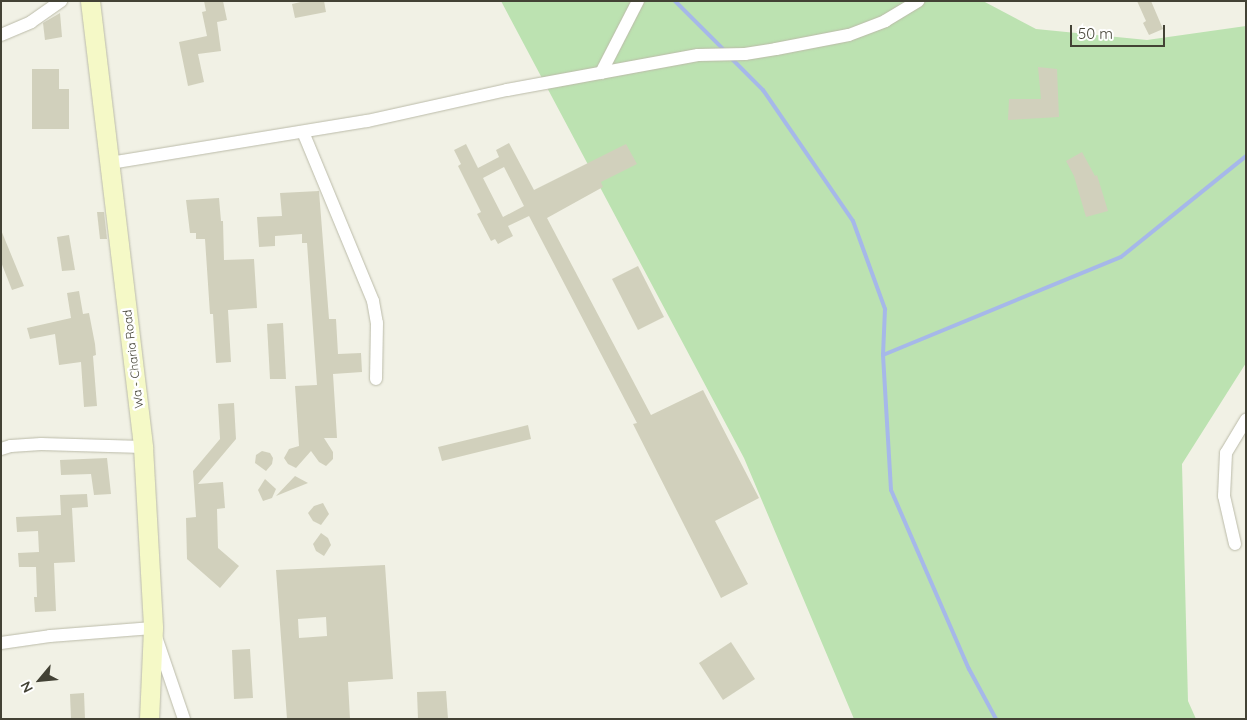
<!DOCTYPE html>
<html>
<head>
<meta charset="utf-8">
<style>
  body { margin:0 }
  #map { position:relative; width:1247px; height:720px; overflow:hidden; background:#f1f1e5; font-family:Quicksand,sans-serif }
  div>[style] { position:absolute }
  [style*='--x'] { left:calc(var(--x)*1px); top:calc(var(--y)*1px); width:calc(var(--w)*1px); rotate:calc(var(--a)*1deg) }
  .green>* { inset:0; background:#bce2b1 }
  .stream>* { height:4px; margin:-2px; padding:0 2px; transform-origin:2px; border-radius:2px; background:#a6b8e9 }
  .building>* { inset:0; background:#d1d0bc }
  .roads { filter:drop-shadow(0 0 1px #bbbba9) drop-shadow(0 0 1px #bbbba9) }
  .street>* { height:12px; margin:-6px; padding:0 6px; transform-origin:6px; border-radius:6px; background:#fff }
  .secondary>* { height:19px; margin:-9.5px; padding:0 9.5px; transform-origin:9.5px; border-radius:9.5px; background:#f5f9c7 }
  span { translate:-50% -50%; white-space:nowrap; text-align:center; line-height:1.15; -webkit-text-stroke:5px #fff; paint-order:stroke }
  .street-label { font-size:12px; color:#434235 }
  .frame { position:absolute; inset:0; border:2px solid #434235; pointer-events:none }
  .north { position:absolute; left:15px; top:655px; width:50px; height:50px; -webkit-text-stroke:4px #fff; paint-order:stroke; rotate:242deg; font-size:14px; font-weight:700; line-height:20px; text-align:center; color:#434235 }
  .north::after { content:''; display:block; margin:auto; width:18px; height:22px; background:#434235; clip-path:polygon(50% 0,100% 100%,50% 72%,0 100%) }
  .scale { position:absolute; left:1070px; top:25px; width:95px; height:22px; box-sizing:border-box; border:2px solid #434235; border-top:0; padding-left:6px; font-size:15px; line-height:18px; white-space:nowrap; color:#434235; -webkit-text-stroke:4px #fff; paint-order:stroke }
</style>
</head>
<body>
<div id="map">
  <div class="green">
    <div style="clip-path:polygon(501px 1px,983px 1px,1036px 29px,1147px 40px,1246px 26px,1246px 363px,1182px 464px,1188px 701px,1196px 719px,854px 719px,744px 458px)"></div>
  </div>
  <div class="stream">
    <div style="--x:675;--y:1;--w:71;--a:45"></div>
    <div style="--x:731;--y:58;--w:45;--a:45"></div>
    <div style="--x:763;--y:90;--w:159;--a:55.5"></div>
    <div style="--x:853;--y:221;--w:94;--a:70"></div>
    <div style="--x:885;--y:309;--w:46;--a:92.5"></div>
    <div style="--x:883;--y:355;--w:135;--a:86.6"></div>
    <div style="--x:891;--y:490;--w:195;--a:66.5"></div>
    <div style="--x:969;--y:669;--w:57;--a:61.6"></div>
    <div style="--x:883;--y:355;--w:257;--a:-22.4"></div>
    <div style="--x:1121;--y:257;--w:161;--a:-38.9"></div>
  </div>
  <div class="building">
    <div style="clip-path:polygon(204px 1px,223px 1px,227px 20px,217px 22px,221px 51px,198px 54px,204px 82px,188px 86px,179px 42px,207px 36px,202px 12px,206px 11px)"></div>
    <div style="clip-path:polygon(305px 1px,324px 1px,326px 12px,295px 18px,292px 4px)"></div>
    <div style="clip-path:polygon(1137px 1px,1151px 1px,1163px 29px,1149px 35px,1143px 23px,1146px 21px)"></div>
    <div style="clip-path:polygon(60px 13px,62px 37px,45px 40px,43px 23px)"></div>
    <div style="clip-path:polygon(1038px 67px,1057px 69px,1059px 117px,1008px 120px,1009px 99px,1041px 99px)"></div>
    <div style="clip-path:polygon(32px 69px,59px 69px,59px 89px,69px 89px,69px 129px,32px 129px)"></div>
    <div style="clip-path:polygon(evenodd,509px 143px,534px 190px,626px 144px,637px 164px,601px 182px,603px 187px,547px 218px,651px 415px,703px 390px,759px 498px,715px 521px,748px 584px,721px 598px,633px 424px,637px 423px,529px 216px,508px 226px,513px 236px,498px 244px,495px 239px,491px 241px,477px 214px,481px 212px,458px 166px,461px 164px,454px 150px,466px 144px,478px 168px,499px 157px,496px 150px,509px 143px,504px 167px,524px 206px,503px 217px,483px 178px,504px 167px)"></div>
    <div style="clip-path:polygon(1082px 152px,1095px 176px,1097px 175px,1108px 211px,1086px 217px,1074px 176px,1066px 161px)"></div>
    <div style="clip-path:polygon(319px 191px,329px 319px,336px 319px,338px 354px,361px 353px,362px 372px,333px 374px,337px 438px,324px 438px,333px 452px,333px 459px,326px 466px,319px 462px,311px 451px,296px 468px,288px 464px,284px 458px,289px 449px,299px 446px,295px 386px,317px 385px,307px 243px,302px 243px,302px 234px,275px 236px,275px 246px,259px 247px,257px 217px,282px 216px,280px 193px)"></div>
    <div style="clip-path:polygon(219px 198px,221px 221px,223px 221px,224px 260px,254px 259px,257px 308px,228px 310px,231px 362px,216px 363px,213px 314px,210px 314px,205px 239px,196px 239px,196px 233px,190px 233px,186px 200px)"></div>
    <div style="clip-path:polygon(97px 212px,104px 212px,107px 239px,100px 239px)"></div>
    <div style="clip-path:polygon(1px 230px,24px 286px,12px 290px,1px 262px)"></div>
    <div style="clip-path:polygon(69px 235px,75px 270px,62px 271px,57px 237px)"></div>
    <div style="clip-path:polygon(638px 266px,664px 317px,638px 330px,612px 279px)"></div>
    <div style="clip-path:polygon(79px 291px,83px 314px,89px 313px,95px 344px,96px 355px,93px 356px,97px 406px,84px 407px,81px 362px,59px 365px,55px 334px,30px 339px,27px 328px,71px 318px,67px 293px)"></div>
    <div style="clip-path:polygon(283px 323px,286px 379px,270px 379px,267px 324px)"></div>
    <div style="clip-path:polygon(234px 403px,236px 439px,198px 484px,223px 482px,225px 508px,217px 509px,218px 548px,239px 566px,220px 588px,187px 559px,186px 518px,196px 517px,193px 471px,220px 439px,218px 404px)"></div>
    <div style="clip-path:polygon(528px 425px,531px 439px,442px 461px,438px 447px)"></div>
    <div style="clip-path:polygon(262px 451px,270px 453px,273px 458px,272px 464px,266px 471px,255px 463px,256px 455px)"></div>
    <div style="clip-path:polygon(107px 458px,111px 494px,94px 495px,91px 474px,61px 475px,60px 460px)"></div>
    <div style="clip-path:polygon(295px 476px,308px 483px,276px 496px)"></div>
    <div style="clip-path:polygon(265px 479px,276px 489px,272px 498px,263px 501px,258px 490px)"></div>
    <div style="clip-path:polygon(87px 494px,88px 507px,72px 508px,75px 562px,54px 563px,56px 611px,35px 612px,34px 597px,37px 597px,36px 567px,19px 567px,18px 553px,39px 552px,38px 531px,17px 532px,16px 517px,61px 515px,60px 495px)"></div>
    <div style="clip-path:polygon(323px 503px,329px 514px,321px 525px,313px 521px,308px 513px,314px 506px)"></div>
    <div style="clip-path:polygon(321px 533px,328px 538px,331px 545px,324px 556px,316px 551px,313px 544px)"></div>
    <div style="clip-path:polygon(evenodd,385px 565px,393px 679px,348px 682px,350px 719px,287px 719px,276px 570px,385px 565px,326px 617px,327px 636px,299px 638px,298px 619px,326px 617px)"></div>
    <div style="clip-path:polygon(731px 642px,755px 679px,723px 700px,699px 663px)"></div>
    <div style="clip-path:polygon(250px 649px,253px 698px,234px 699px,232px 650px)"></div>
    <div style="clip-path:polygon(446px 691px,448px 719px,418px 719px,417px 692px)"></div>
    <div style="clip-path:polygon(84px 693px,85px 719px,71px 719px,70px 694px)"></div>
  </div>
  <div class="roads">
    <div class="street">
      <div style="--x:1;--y:35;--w:33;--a:-23"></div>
      <div style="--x:31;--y:22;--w:37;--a:-35"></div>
      <div style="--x:601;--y:73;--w:81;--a:-62.8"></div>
      <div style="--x:303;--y:132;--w:183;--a:67.5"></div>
      <div style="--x:373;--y:301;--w:22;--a:80"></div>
      <div style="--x:377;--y:323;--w:56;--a:91"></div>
      <div style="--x:110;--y:163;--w:260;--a:-9.3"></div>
      <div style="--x:367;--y:121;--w:143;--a:-12.5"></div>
      <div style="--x:507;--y:90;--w:194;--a:-10.4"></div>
      <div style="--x:698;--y:55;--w:47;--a:-1.2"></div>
      <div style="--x:745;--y:54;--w:31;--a:-9"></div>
      <div style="--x:776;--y:49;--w:74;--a:-10.9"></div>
      <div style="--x:849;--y:35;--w:39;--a:-21"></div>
      <div style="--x:885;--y:21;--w:39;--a:-31"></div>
      <div style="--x:1;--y:449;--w:10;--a:-17"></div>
      <div style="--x:11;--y:446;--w:30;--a:-4"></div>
      <div style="--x:41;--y:444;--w:102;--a:1.7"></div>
      <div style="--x:1235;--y:544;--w:49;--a:-102.9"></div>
      <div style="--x:1224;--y:496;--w:43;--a:-87.3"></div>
      <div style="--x:1226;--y:453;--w:39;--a:-59"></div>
      <div style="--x:1;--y:643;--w:49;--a:-8.1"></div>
      <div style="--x:50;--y:636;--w:103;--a:-4.4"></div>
      <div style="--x:153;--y:628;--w:96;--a:71.2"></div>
    </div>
    <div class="secondary">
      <div style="--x:90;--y:1;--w:449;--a:83.2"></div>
      <div style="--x:143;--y:447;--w:181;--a:86.8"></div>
      <div style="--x:153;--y:628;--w:91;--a:92.5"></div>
    </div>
  </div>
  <div class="street-label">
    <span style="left:133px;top:359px;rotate:-97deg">Wa - Charia Road</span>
  </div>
  <div class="frame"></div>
  <div class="north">N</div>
  <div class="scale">50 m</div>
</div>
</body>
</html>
